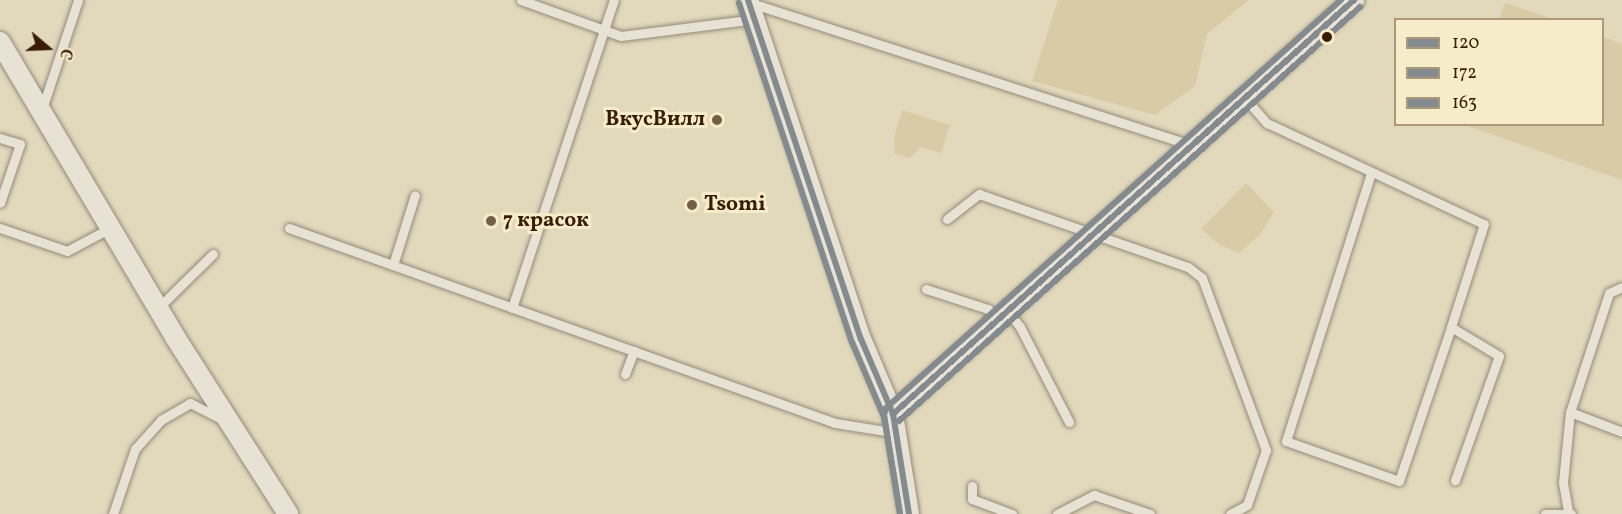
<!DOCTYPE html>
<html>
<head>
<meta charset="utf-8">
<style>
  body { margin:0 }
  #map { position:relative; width:1622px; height:514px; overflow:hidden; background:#e2d9bd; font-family:Vollkorn,serif }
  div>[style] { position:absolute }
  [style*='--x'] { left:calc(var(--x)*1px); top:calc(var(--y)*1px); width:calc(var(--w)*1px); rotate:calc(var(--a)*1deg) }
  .green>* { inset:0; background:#d9cba5 }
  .roads { filter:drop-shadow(0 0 2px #948b79) drop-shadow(0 0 2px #948b79) }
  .service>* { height:9px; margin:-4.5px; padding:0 4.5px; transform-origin:4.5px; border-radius:4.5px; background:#e7e2d4 }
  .minor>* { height:20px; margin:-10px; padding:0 10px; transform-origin:10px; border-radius:10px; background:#e7e2d4 }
  .bus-1>* { height:6px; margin:-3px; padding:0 3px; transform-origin:3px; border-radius:3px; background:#848b8e }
  .bus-2>* { height:6px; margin:-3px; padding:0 3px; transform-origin:3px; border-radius:3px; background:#848b8e }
  .bus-3>* { height:6px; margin:-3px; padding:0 3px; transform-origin:3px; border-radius:3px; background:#848b8e }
  .dots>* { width:16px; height:16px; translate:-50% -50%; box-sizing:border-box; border:3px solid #f6ecca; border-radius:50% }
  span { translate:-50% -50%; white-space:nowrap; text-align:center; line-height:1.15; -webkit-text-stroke:6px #f6ecca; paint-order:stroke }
  .poi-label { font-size:21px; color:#391c04; font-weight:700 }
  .right { translate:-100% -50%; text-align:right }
  .left { translate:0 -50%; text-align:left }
  .legend { position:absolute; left:1394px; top:18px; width:210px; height:108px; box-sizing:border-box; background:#f6ecca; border:2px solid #aa997b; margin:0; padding:8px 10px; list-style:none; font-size:18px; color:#391c04 }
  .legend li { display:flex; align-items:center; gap:12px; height:30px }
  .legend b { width:30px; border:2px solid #aa997b }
  .north { position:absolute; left:18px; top:18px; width:60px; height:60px; -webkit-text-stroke:4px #f6ecca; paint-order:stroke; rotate:109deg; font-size:16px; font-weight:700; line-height:24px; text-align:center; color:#391c04 }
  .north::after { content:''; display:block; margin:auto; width:21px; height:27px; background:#391c04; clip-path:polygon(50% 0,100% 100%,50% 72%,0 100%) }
</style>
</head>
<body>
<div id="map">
  <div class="green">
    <div style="clip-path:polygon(1058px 0,1249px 0,1207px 34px,1195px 86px,1155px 115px,1032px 81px)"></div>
    <div style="clip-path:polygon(1505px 3px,1553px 19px,1499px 19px)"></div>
    <div style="clip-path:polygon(1603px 37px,1622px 44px,1622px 180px,1465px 125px,1602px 124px)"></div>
    <div style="clip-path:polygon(902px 110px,950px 125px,941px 153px,921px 147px,910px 158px,895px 154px,894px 137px)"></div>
    <div style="clip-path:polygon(1246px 183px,1274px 212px,1260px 235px,1239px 253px,1220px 245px,1201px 229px)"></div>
  </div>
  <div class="roads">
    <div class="service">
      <div style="--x:521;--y:0;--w:106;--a:19.8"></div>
      <div style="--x:621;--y:36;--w:136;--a:-7.2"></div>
      <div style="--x:751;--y:3;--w:462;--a:17.9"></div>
      <div style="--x:1244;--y:97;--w:35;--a:49"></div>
      <div style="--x:1267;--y:123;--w:239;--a:25"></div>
      <div style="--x:1484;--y:224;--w:108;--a:107.8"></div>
      <div style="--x:1451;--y:327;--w:56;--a:31.1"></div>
      <div style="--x:1499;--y:356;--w:132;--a:109.5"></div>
      <div style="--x:42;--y:109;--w:115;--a:-71.7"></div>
      <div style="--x:0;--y:138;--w:21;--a:17"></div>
      <div style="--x:20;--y:144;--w:62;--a:108.7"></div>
      <div style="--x:1371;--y:173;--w:281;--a:107.6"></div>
      <div style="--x:1286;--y:441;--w:120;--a:19.5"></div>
      <div style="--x:1399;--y:481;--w:163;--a:-71.3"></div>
      <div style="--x:947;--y:219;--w:41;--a:-38"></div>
      <div style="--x:979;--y:194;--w:221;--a:19.3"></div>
      <div style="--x:1188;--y:267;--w:18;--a:38"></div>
      <div style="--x:1202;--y:278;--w:184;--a:69.6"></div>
      <div style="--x:1266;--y:450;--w:58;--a:109.1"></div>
      <div style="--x:1247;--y:505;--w:19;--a:152"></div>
      <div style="--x:0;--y:228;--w:71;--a:18.9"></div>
      <div style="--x:67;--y:251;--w:49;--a:-28.1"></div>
      <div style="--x:289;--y:228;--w:580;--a:19.65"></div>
      <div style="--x:835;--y:423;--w:64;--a:9"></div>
      <div style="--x:393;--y:265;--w:73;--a:-72.6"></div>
      <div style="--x:1622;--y:287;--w:14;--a:155"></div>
      <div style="--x:1609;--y:293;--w:125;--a:108.1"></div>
      <div style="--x:1570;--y:412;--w:56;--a:21"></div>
      <div style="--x:926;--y:289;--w:65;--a:17.9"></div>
      <div style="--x:988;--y:309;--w:16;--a:45"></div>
      <div style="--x:158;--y:308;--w:77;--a:-44.5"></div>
      <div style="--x:512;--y:308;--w:324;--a:-71.7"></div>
      <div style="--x:1008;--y:312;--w:19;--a:51"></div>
      <div style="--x:1020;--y:327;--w:107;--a:62.7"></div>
      <div style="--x:625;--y:374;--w:25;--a:-69"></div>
      <div style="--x:972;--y:486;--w:13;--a:90"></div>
      <div style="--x:972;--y:499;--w:43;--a:20.6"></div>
      <div style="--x:1568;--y:511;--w:29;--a:-100"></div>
      <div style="--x:1563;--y:482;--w:70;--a:-84.3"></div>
      <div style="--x:113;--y:514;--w:69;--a:-71.3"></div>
      <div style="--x:135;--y:449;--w:39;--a:-48"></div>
      <div style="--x:161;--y:420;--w:34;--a:-30"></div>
      <div style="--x:190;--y:403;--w:38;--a:27"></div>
      <div style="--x:1057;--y:514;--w:42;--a:-27.2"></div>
      <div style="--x:1094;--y:495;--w:59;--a:18.7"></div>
      <div style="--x:1545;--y:514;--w:26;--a:0"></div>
    </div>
    <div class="minor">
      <div style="--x:748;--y:0;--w:357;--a:71.6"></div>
      <div style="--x:861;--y:339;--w:82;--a:66.9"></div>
      <div style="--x:893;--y:414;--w:101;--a:80.9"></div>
      <div style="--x:0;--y:42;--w:343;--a:59.3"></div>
      <div style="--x:175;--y:337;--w:210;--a:57.4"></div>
      <div style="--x:893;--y:414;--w:620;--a:-41.93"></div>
    </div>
  </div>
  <div class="bus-1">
    <div style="--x:748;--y:0;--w:357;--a:71.6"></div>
    <div style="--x:861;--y:339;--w:82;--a:66.9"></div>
    <div style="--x:893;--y:414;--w:101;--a:80.9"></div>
    <div style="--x:893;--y:414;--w:620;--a:-41.93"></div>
  </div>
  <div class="bus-2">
    <div style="--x:739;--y:3;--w:357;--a:71.6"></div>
    <div style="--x:852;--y:342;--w:82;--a:66.9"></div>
    <div style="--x:884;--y:417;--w:98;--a:80.6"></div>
    <div style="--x:899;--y:421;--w:620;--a:-41.93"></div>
  </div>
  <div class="bus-3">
    <div style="--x:900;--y:514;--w:100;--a:-99.2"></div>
    <div style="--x:884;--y:415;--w:7;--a:-74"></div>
    <div style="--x:886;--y:408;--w:611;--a:-41.88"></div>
  </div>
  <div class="dots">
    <div style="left:1327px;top:37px;background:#391c04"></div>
    <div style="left:717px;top:120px;background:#745e45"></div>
    <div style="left:692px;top:205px;background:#745e45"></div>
    <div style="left:491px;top:221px;background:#745e45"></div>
  </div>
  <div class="poi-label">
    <span class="right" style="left:705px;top:120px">ВкусВилл</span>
    <span class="left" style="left:704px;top:205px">Tsomi</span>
    <span class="left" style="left:503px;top:221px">7 красок</span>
  </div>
  <ul class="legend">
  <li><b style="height:8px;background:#848b8e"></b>120</li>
  <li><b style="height:8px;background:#848b8e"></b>172</li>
  <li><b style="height:8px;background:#848b8e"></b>163</li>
  </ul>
  <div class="north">С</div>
</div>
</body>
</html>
